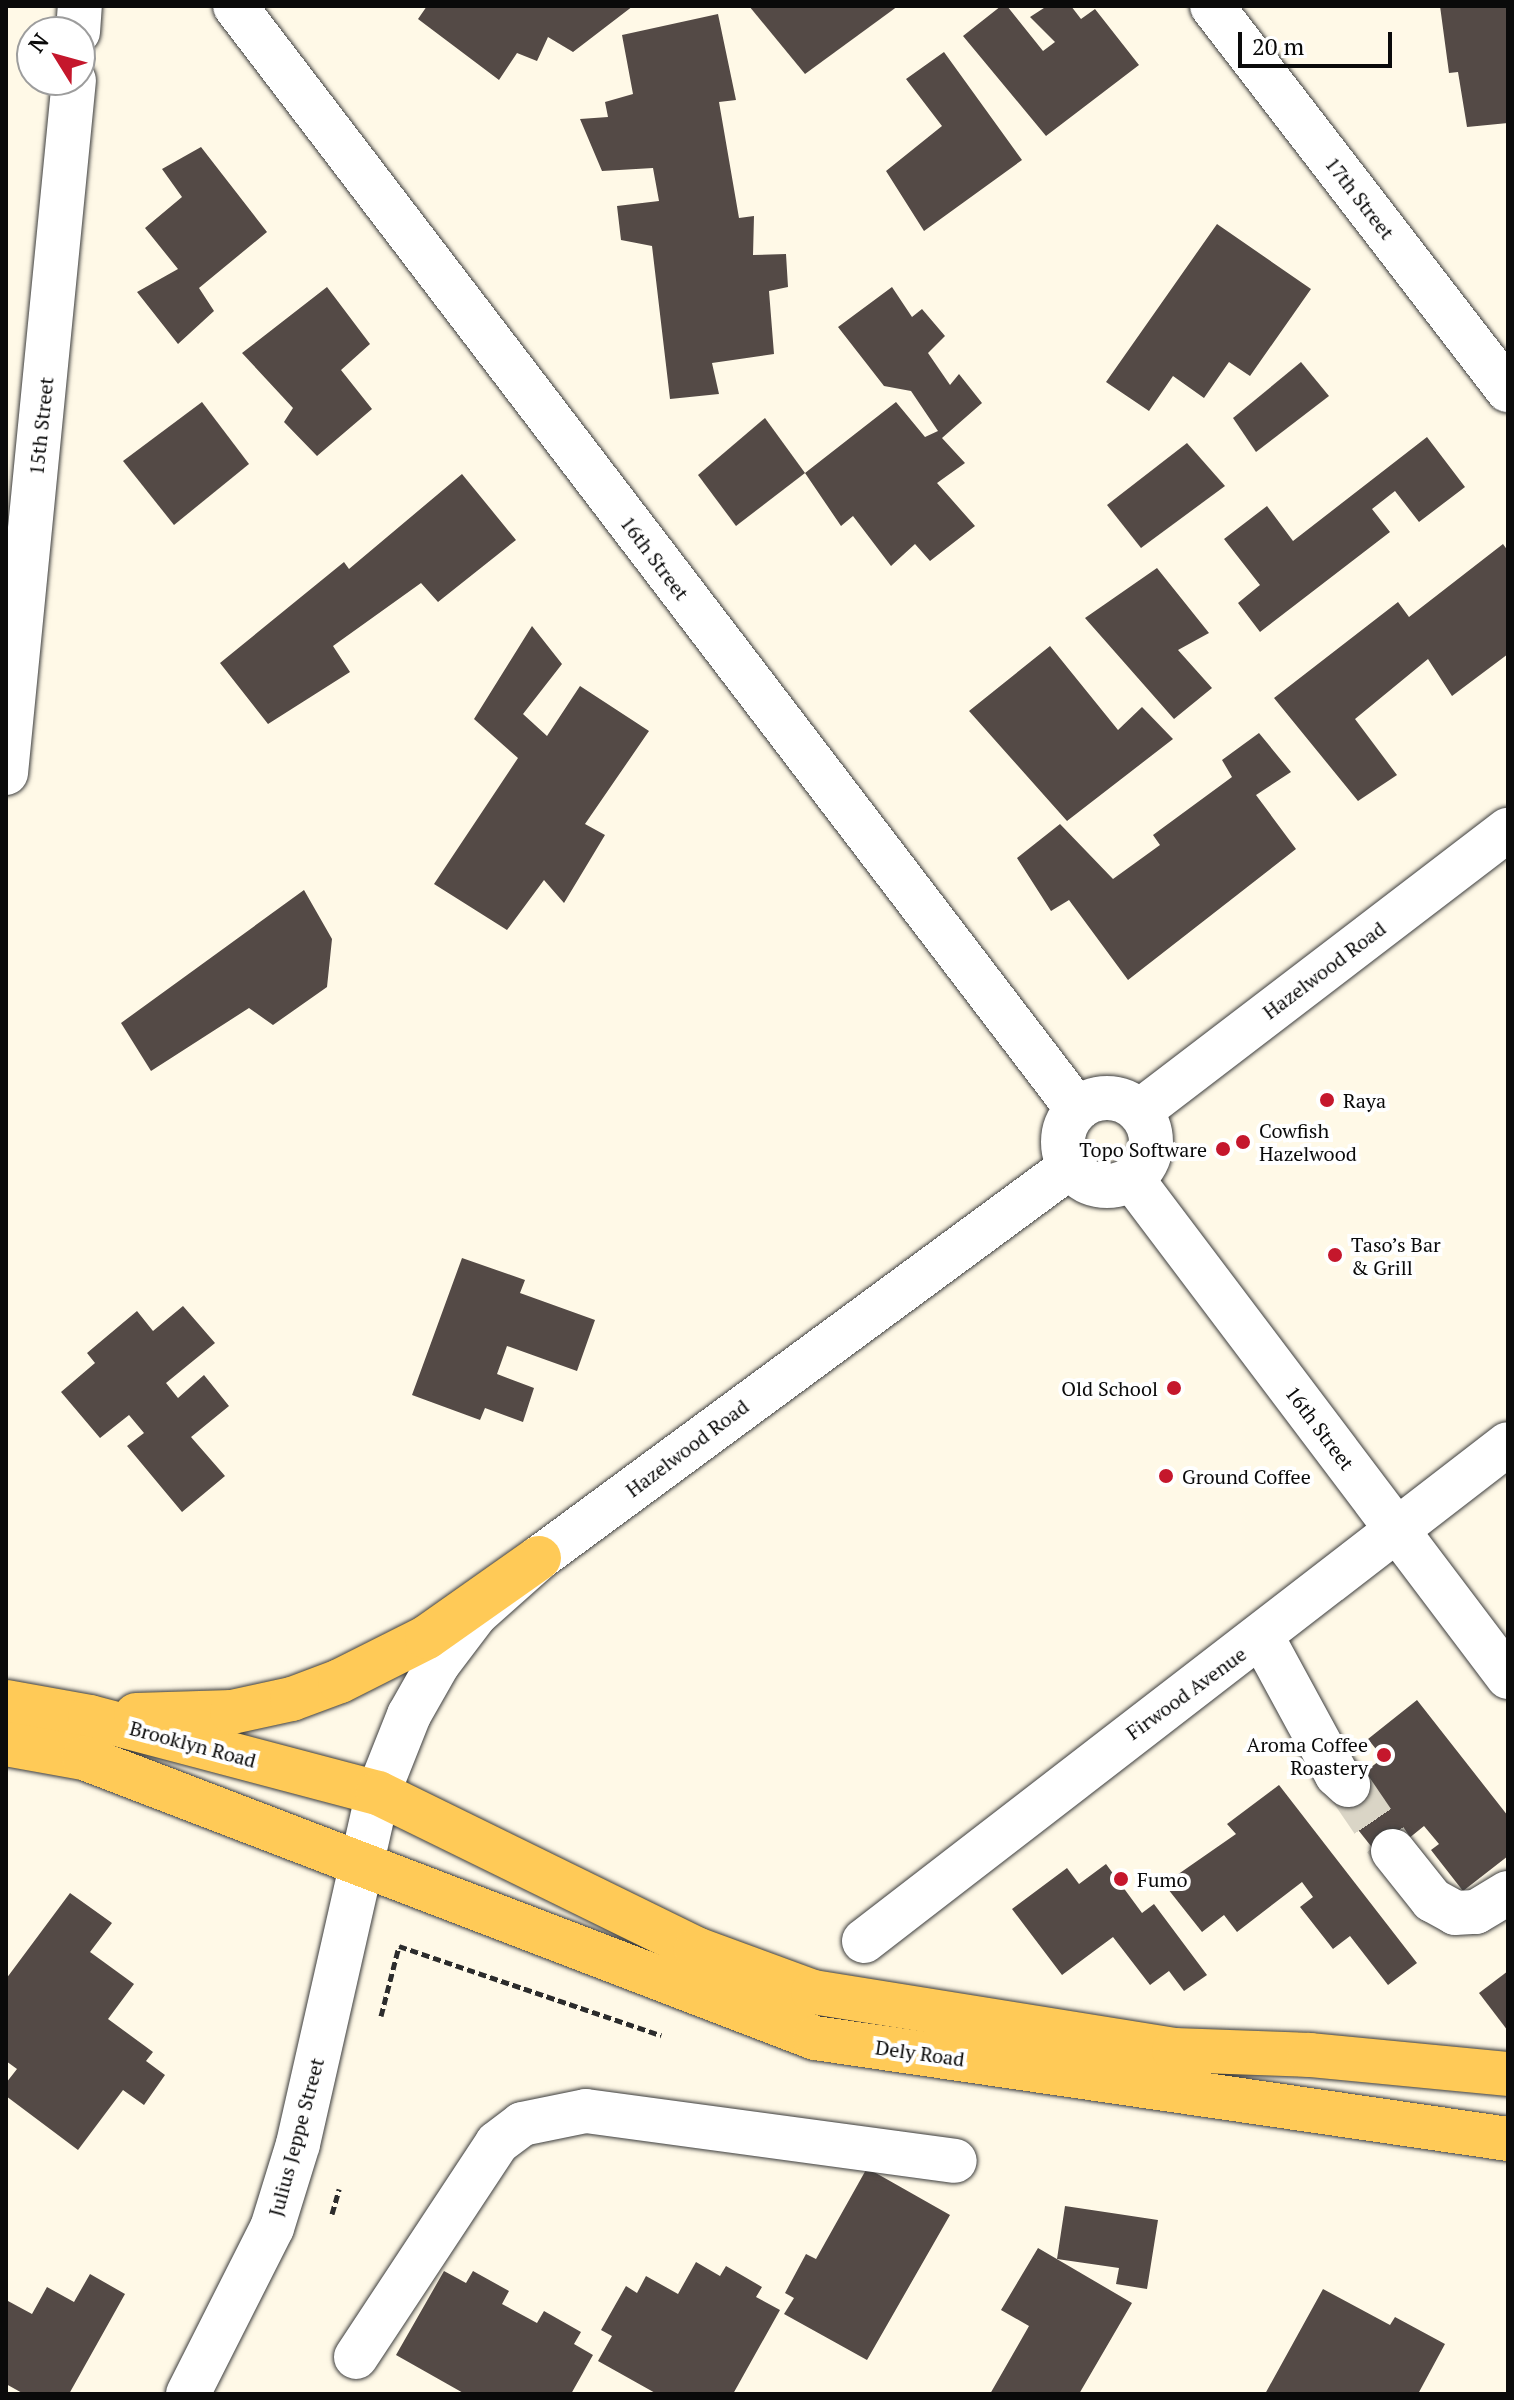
<!DOCTYPE html>
<html>
<head>
<meta charset="utf-8">
<style>
  body { margin:0 }
  #map { position:relative; width:1514px; height:2400px; overflow:hidden; background:#fff9e7; font-family:"PT Serif",serif }
  div>[style] { position:absolute }
  [style*='--x'] { left:calc(var(--x)*1px); top:calc(var(--y)*1px); width:calc(var(--w)*1px); rotate:calc(var(--a)*1deg) }
  .building>* { inset:0; background:#544a46 }
  .minor-tunnel>* { height:44px; margin-top:-22px; transform-origin:0; background:repeating-linear-gradient(90deg,#dad5c6 0 44px,transparent 0 66px) }
  .path>* { height:5px; margin-top:-2.5px; transform-origin:0; background:repeating-linear-gradient(90deg,#2c2c2c 0 8px,transparent 0 12px) }
  .roads { filter:drop-shadow(0 0 2px #3d3d3d) drop-shadow(0 0 2px #3d3d3d) }
  .minor>* { height:44px; margin:-22px; padding:0 22px; transform-origin:22px; border-radius:22px; background:#fff }
  .minor>.ring { margin:-22px; padding:0; box-sizing:content-box; background:none; border:44px solid #fff; border-radius:50% }
  .major>* { height:44px; margin:-22px; padding:0 22px; transform-origin:22px; border-radius:22px; background:#ffca57 }
  .dots>* { width:22px; height:22px; translate:-50% -50%; box-sizing:border-box; border:4px solid #fff; border-radius:50% }
  span { translate:-50% -50%; white-space:nowrap; text-align:center; line-height:1.15; -webkit-text-stroke:8px #fff; paint-order:stroke }
  .street-label { font-size:20px; color:#0a0a0a }
  .poi-label { font-size:20px; color:#0a0a0a }
  .left { translate:0 -50%; text-align:left }
  .right { translate:-100% -50%; text-align:right }
  .frame { position:absolute; inset:0; border:8px solid #0a0a0a; pointer-events:none }
  .north { position:absolute; left:16px; top:16px; width:80px; height:80px; box-sizing:border-box; background:#fff; border:2px solid #9d9d9d; border-radius:50%; rotate:307deg; font-size:22px; font-weight:700; line-height:32px; text-align:center; color:#0a0a0a }
  .north::after { content:''; display:block; margin:auto; width:28px; height:36px; background:#c5172c; clip-path:polygon(50% 0,100% 100%,50% 72%,0 100%) }
  .scale { position:absolute; left:1238px; top:32px; width:154px; height:36px; box-sizing:border-box; border:4px solid #0a0a0a; border-top:0; padding-left:10px; font-size:24px; line-height:28px; white-space:nowrap; color:#0a0a0a; -webkit-text-stroke:6px #fff; paint-order:stroke }
</style>
</head>
<body>
<div id="map">
  <div class="building">
    <div style="clip-path:polygon(427px 6px,633px 6px,573px 52px,548px 37px,537px 61px,517px 53px,499px 80px,418px 19px)"></div>
    <div style="clip-path:polygon(749px 6px,898px 6px,805px 74px)"></div>
    <div style="clip-path:polygon(1001px 6px,1007px 6px,1043px 51px,1055px 42px,1030px 17px,1047px 6px,1071px 6px,1081px 19px,1095px 9px,1139px 65px,1046px 136px,963px 36px)"></div>
    <div style="clip-path:polygon(1440px 6px,1508px 6px,1508px 123px,1467px 127px,1458px 72px,1449px 73px)"></div>
    <div style="clip-path:polygon(718px 14px,736px 100px,719px 102px,739px 218px,754px 216px,753px 255px,786px 254px,788px 287px,769px 291px,774px 354px,712px 363px,719px 394px,670px 399px,652px 246px,621px 240px,617px 206px,659px 201px,653px 168px,602px 171px,580px 119px,608px 117px,605px 102px,633px 94px,622px 35px)"></div>
    <div style="clip-path:polygon(944px 52px,1022px 160px,924px 231px,886px 171px,942px 126px,906px 79px)"></div>
    <div style="clip-path:polygon(201px 147px,267px 232px,199px 288px,214px 311px,178px 344px,137px 292px,178px 269px,145px 228px,182px 197px,162px 169px)"></div>
    <div style="clip-path:polygon(1217px 224px,1311px 289px,1250px 376px,1229px 362px,1204px 398px,1173px 376px,1149px 411px,1106px 382px)"></div>
    <div style="clip-path:polygon(327px 287px,370px 344px,341px 370px,372px 409px,317px 456px,284px 422px,293px 408px,242px 353px)"></div>
    <div style="clip-path:polygon(892px 287px,912px 317px,922px 309px,945px 336px,928px 353px,950px 385px,959px 374px,982px 403px,942px 438px,965px 463px,937px 483px,975px 526px,930px 561px,915px 544px,891px 566px,853px 516px,841px 526px,805px 473px,896px 402px,925px 437px,938px 431px,911px 391px,884px 386px,838px 327px)"></div>
    <div style="clip-path:polygon(1301px 362px,1329px 396px,1256px 452px,1233px 418px)"></div>
    <div style="clip-path:polygon(202px 402px,249px 464px,174px 525px,123px 461px)"></div>
    <div style="clip-path:polygon(765px 418px,805px 473px,736px 526px,698px 475px)"></div>
    <div style="clip-path:polygon(1427px 437px,1465px 487px,1419px 522px,1395px 491px,1372px 509px,1390px 532px,1260px 632px,1238px 603px,1260px 585px,1224px 539px,1267px 506px,1293px 541px)"></div>
    <div style="clip-path:polygon(1187px 443px,1225px 486px,1141px 548px,1107px 505px)"></div>
    <div style="clip-path:polygon(462px 474px,516px 540px,438px 602px,421px 583px,333px 646px,350px 672px,268px 724px,220px 663px,344px 562px,349px 569px)"></div>
    <div style="clip-path:polygon(1503px 544px,1508px 551px,1508px 654px,1452px 696px,1428px 659px,1355px 719px,1397px 775px,1358px 801px,1274px 698px,1398px 602px,1409px 617px)"></div>
    <div style="clip-path:polygon(1157px 568px,1209px 633px,1178px 650px,1212px 688px,1174px 719px,1085px 618px)"></div>
    <div style="clip-path:polygon(532px 626px,562px 664px,523px 714px,547px 736px,580px 686px,649px 731px,585px 824px,605px 835px,564px 903px,544px 880px,507px 930px,434px 884px,518px 758px,474px 719px)"></div>
    <div style="clip-path:polygon(1050px 646px,1118px 730px,1142px 707px,1173px 739px,1067px 821px,969px 711px)"></div>
    <div style="clip-path:polygon(1259px 733px,1291px 772px,1256px 795px,1296px 849px,1128px 980px,1069px 900px,1051px 911px,1017px 858px,1060px 824px,1113px 879px,1160px 845px,1153px 835px,1232px 777px,1222px 760px)"></div>
    <div style="clip-path:polygon(304px 890px,332px 939px,327px 987px,273px 1025px,249px 1008px,151px 1071px,121px 1023px)"></div>
    <div style="clip-path:polygon(462px 1258px,525px 1280px,520px 1293px,595px 1320px,577px 1371px,507px 1346px,497px 1374px,534px 1388px,523px 1422px,485px 1408px,480px 1420px,412px 1395px)"></div>
    <div style="clip-path:polygon(183px 1306px,215px 1343px,166px 1383px,178px 1398px,204px 1375px,229px 1406px,191px 1437px,225px 1476px,182px 1512px,127px 1446px,144px 1433px,129px 1415px,100px 1438px,61px 1392px,95px 1363px,87px 1353px,137px 1311px,153px 1331px)"></div>
    <div style="clip-path:polygon(1417px 1700px,1508px 1816px,1508px 1856px,1463px 1891px,1431px 1850px,1439px 1844px,1424px 1826px,1382px 1860px,1332px 1797px,1383px 1758px,1368px 1739px)"></div>
    <div style="clip-path:polygon(1279px 1785px,1417px 1963px,1388px 1985px,1350px 1936px,1333px 1949px,1300px 1907px,1313px 1897px,1302px 1882px,1237px 1932px,1224px 1915px,1202px 1932px,1164px 1884px,1236px 1834px,1227px 1824px)"></div>
    <div style="clip-path:polygon(1106px 1864px,1142px 1913px,1154px 1904px,1207px 1975px,1184px 1991px,1169px 1971px,1150px 1985px,1113px 1937px,1062px 1975px,1012px 1909px,1067px 1868px,1079px 1884px)"></div>
    <div style="clip-path:polygon(70px 1893px,112px 1923px,90px 1952px,134px 1984px,108px 2019px,153px 2052px,146px 2061px,165px 2075px,144px 2105px,123px 2090px,78px 2150px,6px 2096px,6px 2083px,17px 2069px,6px 2061px,6px 1979px)"></div>
    <div style="clip-path:polygon(1508px 1971px,1508px 2031px,1479px 1993px)"></div>
    <div style="clip-path:polygon(867px 2168px,950px 2215px,867px 2360px,784px 2314px,794px 2298px,785px 2293px,806px 2254px,816px 2259px)"></div>
    <div style="clip-path:polygon(1065px 2206px,1158px 2220px,1147px 2289px,1116px 2284px,1119px 2268px,1057px 2259px)"></div>
    <div style="clip-path:polygon(1038px 2248px,1132px 2303px,1079px 2394px,990px 2394px,1029px 2326px,1001px 2310px)"></div>
    <div style="clip-path:polygon(696px 2262px,720px 2276px,726px 2266px,762px 2287px,756px 2297px,780px 2310px,733px 2394px,657px 2394px,598px 2361px,612px 2336px,601px 2330px,626px 2286px,637px 2293px,646px 2276px,678px 2294px)"></div>
    <div style="clip-path:polygon(444px 2271px,466px 2283px,473px 2271px,509px 2291px,502px 2304px,537px 2323px,544px 2311px,581px 2332px,574px 2344px,593px 2355px,571px 2394px,465px 2394px,396px 2355px)"></div>
    <div style="clip-path:polygon(90px 2274px,125px 2294px,69px 2394px,24px 2394px,6px 2384px,8px 2301px,32px 2314px,47px 2287px,74px 2302px)"></div>
    <div style="clip-path:polygon(1323px 2289px,1390px 2325px,1395px 2317px,1445px 2344px,1418px 2394px,1265px 2394px)"></div>
  </div>
  <div class="minor-tunnel">
    <div style="--x:1348;--y:1785;--w:80;--a:55.7"></div>
  </div>
  <div class="path">
    <div style="--x:381;--y:2016;--w:72;--a:-75.6"></div>
    <div style="--x:399;--y:1946;--w:277;--a:18.8"></div>
    <div style="--x:332;--y:2214;--w:26;--a:-74"></div>
  </div>
  <div class="roads">
    <div class="minor">
      <div style="--x:235;--y:6;--w:1388;--a:52.64"></div>
      <div style="--x:1212;--y:6;--w:485;--a:52.4"></div>
      <div style="--x:78;--y:32;--w:26;--a:-86"></div>
      <div style="--x:6;--y:773;--w:696;--a:-84.4"></div>
      <div class="ring" style="left:1063px;top:1098px;width:44px;height:44px"></div>
      <div style="--x:1140;--y:1111;--w:463;--a:-37.4"></div>
      <div style="--x:1132;--y:1179;--w:624;--a:52.95"></div>
      <div style="--x:1262;--y:1637;--w:157;--a:61.5"></div>
      <div style="--x:1337;--y:1775;--w:15;--a:42"></div>
      <div style="--x:1393;--y:1851;--w:63;--a:51.5"></div>
      <div style="--x:1432;--y:1900;--w:26;--a:29"></div>
      <div style="--x:1455;--y:1913;--w:21;--a:-3"></div>
      <div style="--x:1476;--y:1912;--w:37;--a:-31"></div>
      <div style="--x:864;--y:1941;--w:813;--a:-37.66"></div>
      <div style="--x:356;--y:2357;--w:256;--a:-56.6"></div>
      <div style="--x:497;--y:2143;--w:31;--a:-37"></div>
      <div style="--x:522;--y:2124;--w:65;--a:-11.5"></div>
      <div style="--x:586;--y:2111;--w:372;--a:7.7"></div>
      <div style="--x:188;--y:2394;--w:186;--a:-63.2"></div>
      <div style="--x:272;--y:2228;--w:88;--a:-72.8"></div>
      <div style="--x:298;--y:2144;--w:360;--a:-77.2"></div>
      <div style="--x:378;--y:1793;--w:84;--a:-68.3"></div>
      <div style="--x:409;--y:1715;--w:59;--a:-60.4"></div>
      <div style="--x:438;--y:1664;--w:63;--a:-52.8"></div>
      <div style="--x:476;--y:1614;--w:84;--a:-41.6"></div>
      <div style="--x:539;--y:1558;--w:659;--a:-36.37"></div>
    </div>
    <div class="major">
      <div style="--x:6;--y:1702;--w:85;--a:10.1"></div>
      <div style="--x:90;--y:1717;--w:298;--a:14.8"></div>
      <div style="--x:378;--y:1793;--w:354;--a:26.1"></div>
      <div style="--x:696;--y:1949;--w:125;--a:20.2"></div>
      <div style="--x:813;--y:1992;--w:366;--a:9.1"></div>
      <div style="--x:1174;--y:2050;--w:136;--a:2.1"></div>
      <div style="--x:1310;--y:2055;--w:199;--a:5.5"></div>
      <div style="--x:136;--y:1715;--w:96;--a:-1.8"></div>
      <div style="--x:232;--y:1712;--w:61;--a:-12.2"></div>
      <div style="--x:292;--y:1699;--w:51;--a:-20.6"></div>
      <div style="--x:340;--y:1681;--w:97;--a:-26.8"></div>
      <div style="--x:427;--y:1637;--w:137;--a:-35.2"></div>
      <div style="--x:6;--y:1744;--w:79;--a:10.2"></div>
      <div style="--x:84;--y:1758;--w:783;--a:20.96"></div>
      <div style="--x:815;--y:2038;--w:700;--a:8.29"></div>
    </div>
  </div>
  <div class="dots">
    <div style="left:1327px;top:1100px;background:#c5172c"></div>
    <div style="left:1243px;top:1142px;background:#c5172c"></div>
    <div style="left:1223px;top:1149px;background:#c5172c"></div>
    <div style="left:1335px;top:1255px;background:#c5172c"></div>
    <div style="left:1174px;top:1388px;background:#c5172c"></div>
    <div style="left:1166px;top:1476px;background:#c5172c"></div>
    <div style="left:1384px;top:1755px;background:#c5172c"></div>
    <div style="left:1121px;top:1879px;background:#c5172c"></div>
  </div>
  <div class="street-label">
    <span style="left:1360px;top:198px;rotate:52deg">17th Street</span>
    <span style="left:41px;top:426px;rotate:-84deg">15th Street</span>
    <span style="left:655px;top:558px;rotate:53deg">16th Street</span>
    <span style="left:1324px;top:970px;rotate:-37deg">Hazelwood Road</span>
    <span style="left:1320px;top:1428px;rotate:53deg">16th Street</span>
    <span style="left:687px;top:1448px;rotate:-37deg">Hazelwood Road</span>
    <span style="left:1186px;top:1693px;rotate:-36deg">Firwood Avenue</span>
    <span style="left:193px;top:1744px;rotate:15deg">Brooklyn Road</span>
    <span style="left:920px;top:2053px;rotate:8deg">Dely Road</span>
    <span style="left:296px;top:2137px;rotate:-75deg">Julius Jeppe Street</span>
  </div>
  <div class="poi-label">
    <span class="left" style="left:1343px;top:1100px">Raya</span>
    <span class="left" style="left:1259px;top:1142px">Cowfish<br>Hazelwood</span>
    <span class="right" style="left:1207px;top:1149px">Topo Software</span>
    <span class="left" style="left:1351px;top:1256px">Taso’s Bar<br>&amp; Grill</span>
    <span class="right" style="left:1158px;top:1388px">Old School</span>
    <span class="left" style="left:1182px;top:1476px">Ground Coffee</span>
    <span class="right" style="left:1368px;top:1756px">Aroma Coffee<br>Roastery</span>
    <span class="left" style="left:1137px;top:1879px">Fumo</span>
  </div>
  <div class="frame"></div>
  <div class="north">N</div>
  <div class="scale">20 m</div>
</div>
</body>
</html>
